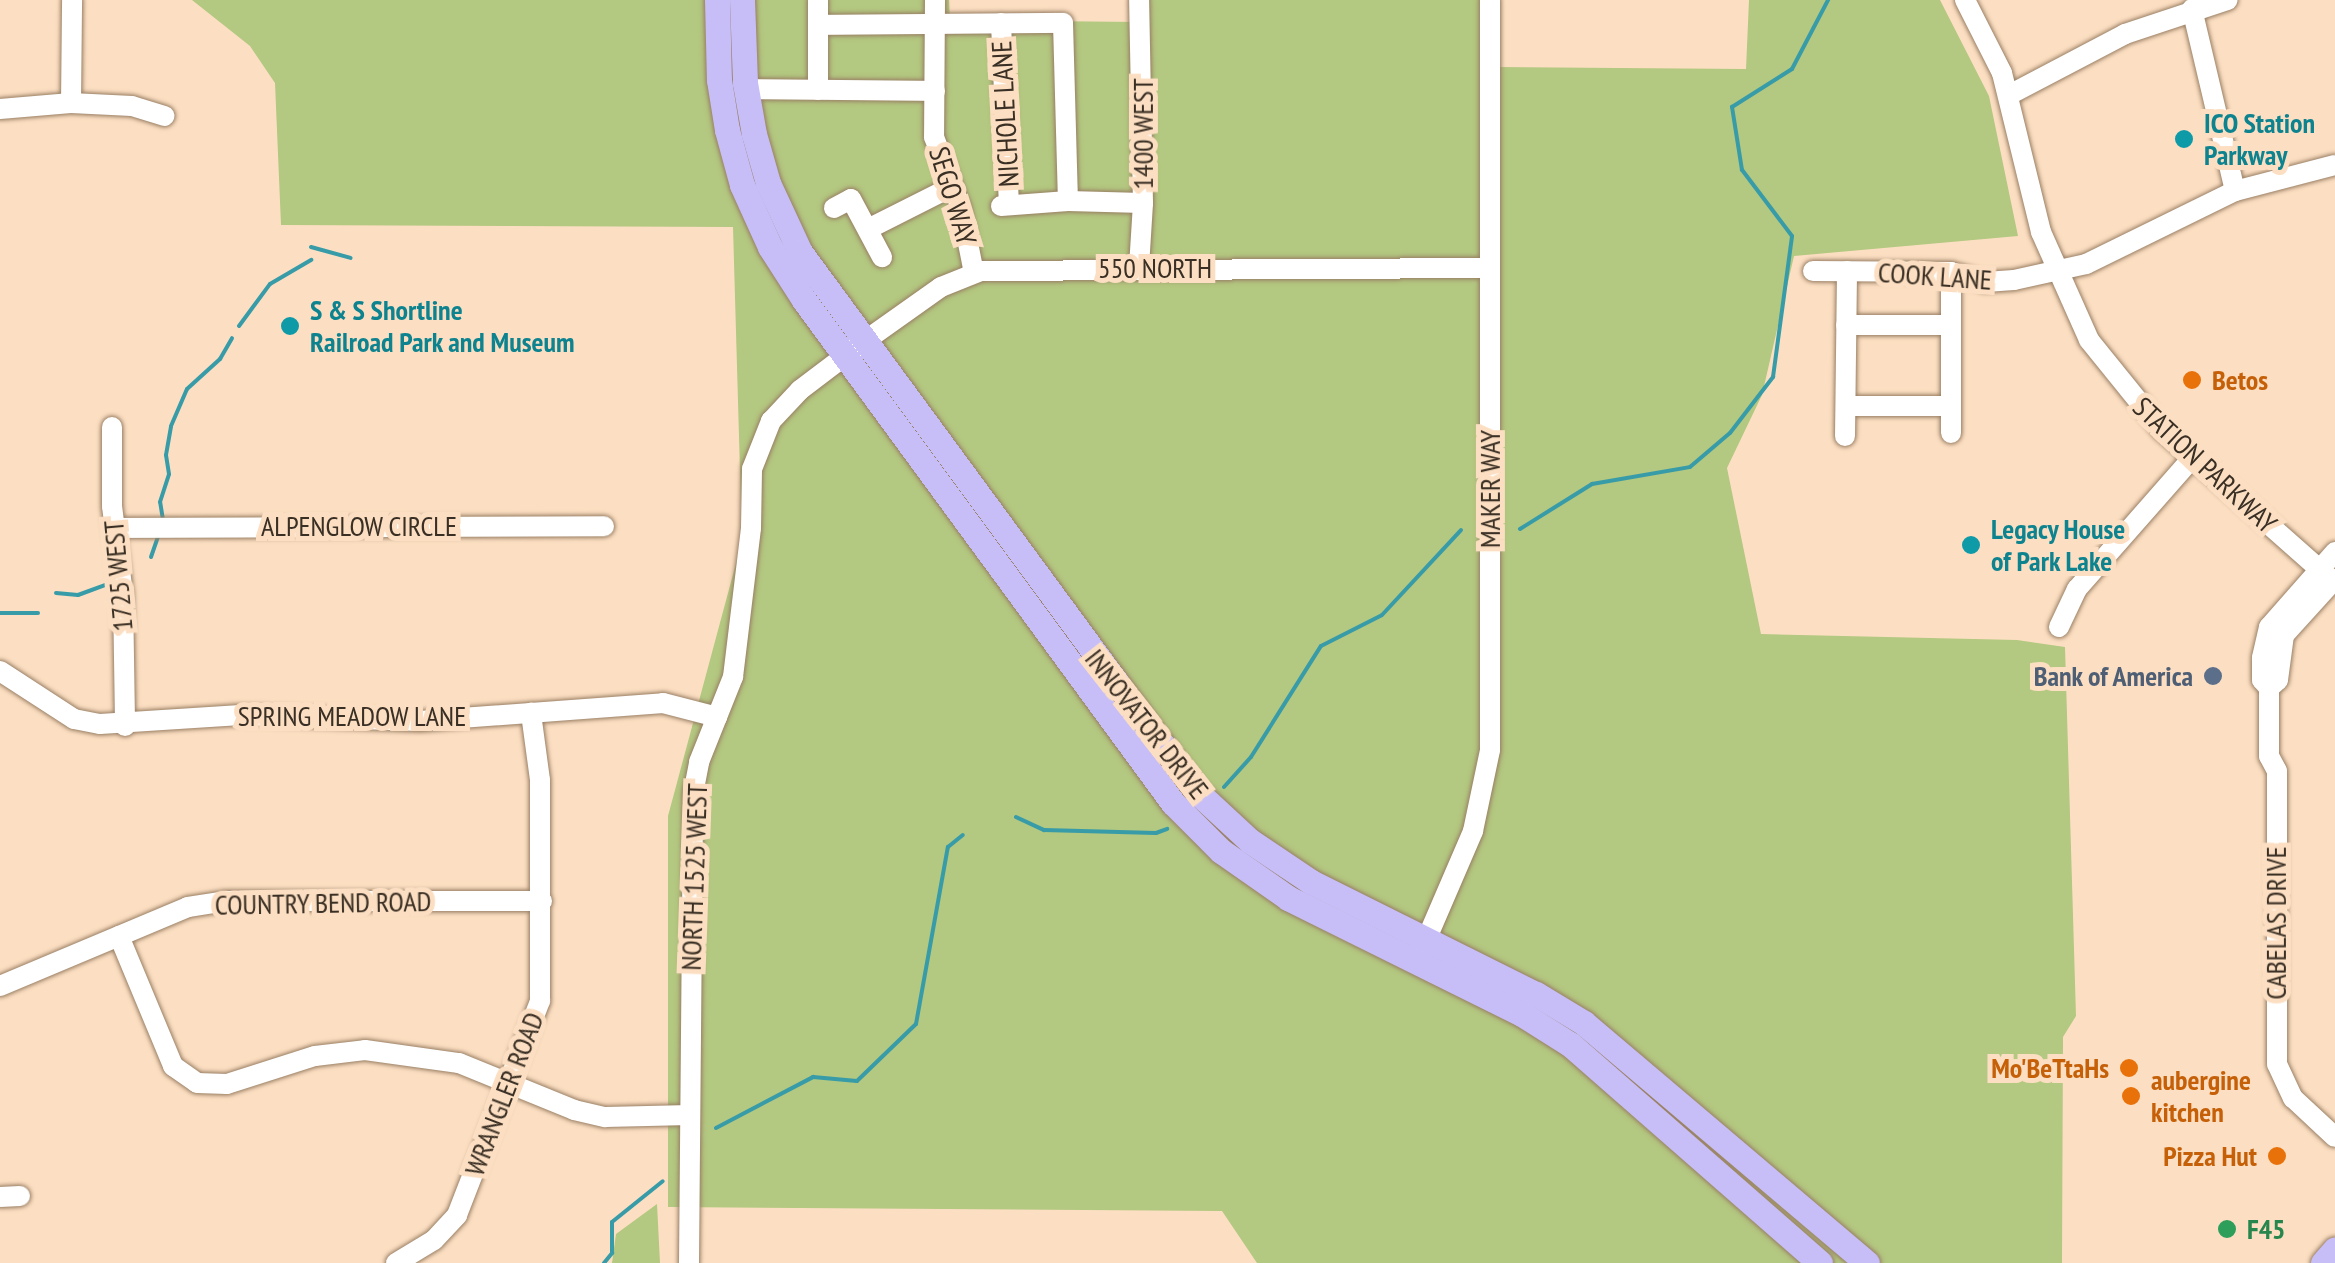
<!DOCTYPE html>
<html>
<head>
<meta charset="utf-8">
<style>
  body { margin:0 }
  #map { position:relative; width:2335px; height:1263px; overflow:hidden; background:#fcdfc2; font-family:"PT Sans Narrow",sans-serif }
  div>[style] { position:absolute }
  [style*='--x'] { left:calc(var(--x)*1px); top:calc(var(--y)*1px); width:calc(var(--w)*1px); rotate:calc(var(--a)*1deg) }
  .green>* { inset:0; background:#b3c880 }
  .stream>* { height:4px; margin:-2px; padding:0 2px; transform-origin:2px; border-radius:2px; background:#389ba8 }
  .roads { filter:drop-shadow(0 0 2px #997f64) drop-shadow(0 0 2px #997f64) }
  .minor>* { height:20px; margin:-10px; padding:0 10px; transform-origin:10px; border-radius:10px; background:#fff }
  .major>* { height:25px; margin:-12.5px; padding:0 12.5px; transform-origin:12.5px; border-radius:12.5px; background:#c7bef7 }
  .dots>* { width:28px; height:28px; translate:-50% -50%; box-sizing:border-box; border:5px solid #fcdfc2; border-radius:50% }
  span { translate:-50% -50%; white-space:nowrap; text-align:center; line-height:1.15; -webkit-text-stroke:10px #fcdfc2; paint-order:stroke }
  .street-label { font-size:28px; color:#3a2f24 }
  .culture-label { font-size:28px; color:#0d838f; font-weight:700 }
  .left { translate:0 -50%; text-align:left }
  .food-label { font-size:28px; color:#c56008; font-weight:700 }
  .right { translate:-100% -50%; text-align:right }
  .service-label { font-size:28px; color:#4e5e75; font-weight:700 }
  .leisure-label { font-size:28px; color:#27864d; font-weight:700 }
</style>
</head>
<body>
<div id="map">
  <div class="green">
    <div style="clip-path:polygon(192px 0,949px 0,950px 20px,1139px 22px,1140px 0,1495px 0,1497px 67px,1746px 69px,1749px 0,1940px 0,1989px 96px,2018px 236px,1794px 256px,1762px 395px,1727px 468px,1761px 634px,2017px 640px,2065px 647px,2076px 1016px,2063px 1037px,2062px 1263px,1257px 1263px,1222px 1211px,668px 1207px,668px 816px,742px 541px,733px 227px,281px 225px,275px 83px,250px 46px)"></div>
    <div style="clip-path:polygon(657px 1204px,660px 1263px,612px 1263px,616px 1234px)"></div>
  </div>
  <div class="stream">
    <div style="--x:311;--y:247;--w:41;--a:15.4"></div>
    <div style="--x:239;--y:326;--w:52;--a:-53.6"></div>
    <div style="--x:270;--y:284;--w:48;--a:-30.3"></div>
    <div style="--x:163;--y:520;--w:18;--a:-99"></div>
    <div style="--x:160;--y:502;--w:29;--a:-72"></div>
    <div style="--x:169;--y:474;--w:19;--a:-99"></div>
    <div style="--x:166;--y:455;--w:29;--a:-80"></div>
    <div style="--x:171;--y:426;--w:40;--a:-66.6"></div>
    <div style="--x:187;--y:389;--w:45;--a:-42.3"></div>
    <div style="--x:220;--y:359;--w:24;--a:-60"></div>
    <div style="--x:1520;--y:529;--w:85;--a:-32"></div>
    <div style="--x:1592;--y:484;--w:99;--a:-9.8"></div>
    <div style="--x:1690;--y:467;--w:52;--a:-40.4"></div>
    <div style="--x:1730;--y:433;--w:71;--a:-52.5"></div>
    <div style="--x:1773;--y:377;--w:142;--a:-82.3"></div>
    <div style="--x:1792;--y:236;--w:83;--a:-127.1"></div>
    <div style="--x:1742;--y:170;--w:64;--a:-99"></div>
    <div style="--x:1732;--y:107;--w:71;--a:-32.3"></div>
    <div style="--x:1792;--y:69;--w:78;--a:-62.4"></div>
    <div style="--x:151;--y:557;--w:24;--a:-71"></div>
    <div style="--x:56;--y:593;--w:22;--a:5"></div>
    <div style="--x:78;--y:595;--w:30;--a:-20"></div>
    <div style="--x:0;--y:613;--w:38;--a:0"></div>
    <div style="--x:1224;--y:787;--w:40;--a:-48"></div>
    <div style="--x:1251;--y:757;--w:131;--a:-57.8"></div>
    <div style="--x:1321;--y:646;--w:68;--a:-26.9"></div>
    <div style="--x:1382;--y:615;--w:116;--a:-47.1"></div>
    <div style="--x:1016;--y:817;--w:31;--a:25"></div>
    <div style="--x:1044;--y:830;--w:112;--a:1.5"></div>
    <div style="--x:1156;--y:833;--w:12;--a:-20"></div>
    <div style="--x:716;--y:1128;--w:110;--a:-27.7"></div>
    <div style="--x:813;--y:1077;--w:44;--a:5.2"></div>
    <div style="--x:857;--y:1081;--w:82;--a:-44"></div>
    <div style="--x:916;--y:1024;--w:180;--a:-79.8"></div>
    <div style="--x:948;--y:847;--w:19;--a:-39"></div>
    <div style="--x:604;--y:1263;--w:13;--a:-51"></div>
    <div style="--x:612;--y:1253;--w:31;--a:-90"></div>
    <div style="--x:612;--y:1222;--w:65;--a:-38.8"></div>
  </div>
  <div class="roads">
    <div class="minor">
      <div style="--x:818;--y:0;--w:90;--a:90"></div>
      <div style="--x:935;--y:0;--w:137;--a:90.4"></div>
      <div style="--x:934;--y:137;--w:76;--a:69.2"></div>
      <div style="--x:961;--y:208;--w:66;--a:78.7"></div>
      <div style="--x:1965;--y:0;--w:82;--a:63.1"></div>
      <div style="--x:2002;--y:73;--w:164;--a:76.2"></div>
      <div style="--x:2041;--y:232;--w:118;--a:66"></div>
      <div style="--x:2089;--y:340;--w:116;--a:51"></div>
      <div style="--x:2162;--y:430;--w:231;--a:41.5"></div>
      <div style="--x:2192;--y:9;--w:187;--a:76.7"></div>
      <div style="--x:1001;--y:23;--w:181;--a:87.5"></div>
      <div style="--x:818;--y:25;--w:245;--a:-0.5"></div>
      <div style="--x:1063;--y:23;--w:178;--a:88.4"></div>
      <div style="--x:746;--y:89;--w:189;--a:0.6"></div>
      <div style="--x:2009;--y:95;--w:131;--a:-27.7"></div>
      <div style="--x:2125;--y:34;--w:108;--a:-18.4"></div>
      <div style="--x:71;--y:103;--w:103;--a:-89.4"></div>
      <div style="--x:0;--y:109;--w:71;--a:-4.8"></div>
      <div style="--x:71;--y:103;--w:61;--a:2.8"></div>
      <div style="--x:132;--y:106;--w:34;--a:17"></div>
      <div style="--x:1001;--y:206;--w:67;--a:-4.3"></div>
      <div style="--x:1068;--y:201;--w:75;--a:1.5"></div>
      <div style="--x:834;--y:208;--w:19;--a:-28"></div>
      <div style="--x:851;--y:199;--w:66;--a:61.9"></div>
      <div style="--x:868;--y:229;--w:93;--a:-26.8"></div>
      <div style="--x:1139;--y:267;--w:64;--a:-86.4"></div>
      <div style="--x:1143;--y:203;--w:203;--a:-91.1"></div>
      <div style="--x:1813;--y:271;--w:138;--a:0.4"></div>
      <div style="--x:1951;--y:272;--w:35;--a:16"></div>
      <div style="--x:1985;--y:282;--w:29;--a:-4"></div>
      <div style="--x:2014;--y:280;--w:74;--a:-12.5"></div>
      <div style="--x:2086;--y:264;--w:166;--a:-26.1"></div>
      <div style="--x:2235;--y:191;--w:103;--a:-14.6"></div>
      <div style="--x:1951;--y:272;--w:161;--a:90"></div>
      <div style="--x:1846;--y:325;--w:105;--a:0"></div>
      <div style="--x:1846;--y:406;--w:105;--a:0"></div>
      <div style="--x:112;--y:427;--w:79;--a:90"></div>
      <div style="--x:112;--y:506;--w:89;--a:82.9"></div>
      <div style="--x:123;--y:594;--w:132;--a:89.1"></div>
      <div style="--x:1845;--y:436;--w:165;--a:-89.3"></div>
      <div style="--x:115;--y:528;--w:489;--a:-0.2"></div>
      <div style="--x:2335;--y:552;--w:100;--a:131.3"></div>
      <div style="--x:2269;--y:627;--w:32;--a:103"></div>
      <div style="--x:2262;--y:658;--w:22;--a:90"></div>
      <div style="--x:2262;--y:680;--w:11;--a:49"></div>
      <div style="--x:2269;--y:688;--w:68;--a:90"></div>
      <div style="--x:2269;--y:756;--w:17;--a:62"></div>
      <div style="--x:2277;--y:771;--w:293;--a:90"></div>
      <div style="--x:2277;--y:1064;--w:38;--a:65"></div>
      <div style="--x:2293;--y:1098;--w:57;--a:42.9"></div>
      <div style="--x:2059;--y:627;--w:42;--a:-64.7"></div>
      <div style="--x:2077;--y:589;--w:176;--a:-48.7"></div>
      <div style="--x:0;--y:671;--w:88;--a:33"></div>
      <div style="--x:74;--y:719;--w:26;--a:11"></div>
      <div style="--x:100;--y:724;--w:141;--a:-3.7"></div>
      <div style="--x:241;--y:715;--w:179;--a:1.9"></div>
      <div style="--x:420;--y:721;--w:244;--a:-4.2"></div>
      <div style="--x:663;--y:703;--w:56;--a:14.5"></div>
      <div style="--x:2269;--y:688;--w:12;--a:-42"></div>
      <div style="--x:2278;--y:680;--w:45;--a:-82.4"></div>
      <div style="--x:2284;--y:635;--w:76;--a:-47.7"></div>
      <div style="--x:119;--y:936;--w:141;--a:67.4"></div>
      <div style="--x:173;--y:1066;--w:29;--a:35"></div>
      <div style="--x:197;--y:1083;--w:30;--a:2"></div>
      <div style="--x:227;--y:1084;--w:92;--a:-17.7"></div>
      <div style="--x:315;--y:1056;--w:50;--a:-6.8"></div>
      <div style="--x:365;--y:1050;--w:95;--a:7.9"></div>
      <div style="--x:459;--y:1063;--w:124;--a:22.2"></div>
      <div style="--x:574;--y:1110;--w:32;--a:13"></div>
      <div style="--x:605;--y:1117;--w:85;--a:-1.3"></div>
      <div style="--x:1421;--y:952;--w:132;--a:-66.7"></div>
      <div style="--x:1473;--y:831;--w:83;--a:-78.1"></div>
      <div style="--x:1490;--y:750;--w:750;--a:-90"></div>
      <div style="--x:0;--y:986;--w:204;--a:-22.8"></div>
      <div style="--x:188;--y:907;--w:38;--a:-9"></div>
      <div style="--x:226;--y:901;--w:316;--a:0"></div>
      <div style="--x:0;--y:1197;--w:20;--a:-3"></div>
      <div style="--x:396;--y:1263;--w:44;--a:-31.2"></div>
      <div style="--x:434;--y:1240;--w:34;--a:-47"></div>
      <div style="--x:457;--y:1215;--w:230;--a:-68.8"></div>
      <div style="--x:540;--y:1001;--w:221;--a:-90"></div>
      <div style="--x:540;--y:780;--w:68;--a:-97.7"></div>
      <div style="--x:689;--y:1263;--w:469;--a:-89.5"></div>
      <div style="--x:693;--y:794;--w:33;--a:-79"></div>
      <div style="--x:699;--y:762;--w:92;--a:-68.2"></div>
      <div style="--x:733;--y:677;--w:150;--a:-83.1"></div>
      <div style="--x:751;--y:528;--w:59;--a:-89"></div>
      <div style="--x:752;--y:469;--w:52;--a:-68.4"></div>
      <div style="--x:771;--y:421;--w:42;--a:-46.9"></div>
      <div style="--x:800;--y:390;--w:78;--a:-37.2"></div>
      <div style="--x:862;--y:343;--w:97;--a:-35.3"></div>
      <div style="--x:941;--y:287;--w:43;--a:-21.8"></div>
      <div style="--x:981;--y:271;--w:509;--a:-0.34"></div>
    </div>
    <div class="major">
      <div style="--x:717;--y:0;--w:80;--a:88.6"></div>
      <div style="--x:719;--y:80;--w:51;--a:80.9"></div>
      <div style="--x:727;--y:130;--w:57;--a:74.7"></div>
      <div style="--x:742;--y:185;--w:68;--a:65.7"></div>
      <div style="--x:770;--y:247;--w:63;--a:57.3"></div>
      <div style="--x:804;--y:300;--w:624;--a:53.74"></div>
      <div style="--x:1173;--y:803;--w:68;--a:45"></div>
      <div style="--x:1221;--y:851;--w:82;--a:35"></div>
      <div style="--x:1288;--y:898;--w:261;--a:26.4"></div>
      <div style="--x:1522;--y:1014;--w:58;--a:32.3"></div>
      <div style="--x:1571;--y:1045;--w:331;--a:41.2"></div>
      <div style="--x:742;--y:0;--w:83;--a:87.9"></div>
      <div style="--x:745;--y:83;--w:52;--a:80"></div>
      <div style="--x:754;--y:134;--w:51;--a:74.1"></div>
      <div style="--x:768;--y:183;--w:76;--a:65.1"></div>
      <div style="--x:800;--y:252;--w:670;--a:53.68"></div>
      <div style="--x:1197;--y:792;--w:72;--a:42.8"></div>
      <div style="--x:1250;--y:841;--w:73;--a:33.9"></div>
      <div style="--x:1311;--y:882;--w:251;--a:26.5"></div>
      <div style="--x:1536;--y:994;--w:56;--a:31.1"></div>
      <div style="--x:1584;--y:1023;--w:371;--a:40.3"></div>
      <div style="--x:2323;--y:1263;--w:18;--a:-49"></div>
    </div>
  </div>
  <div class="dots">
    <div style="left:2184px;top:139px;background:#0f9aa8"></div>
    <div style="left:290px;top:326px;background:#0f9aa8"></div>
    <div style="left:2192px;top:380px;background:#e8710a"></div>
    <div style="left:1971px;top:545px;background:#0f9aa8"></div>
    <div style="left:2213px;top:676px;background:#5c6f8a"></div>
    <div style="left:2129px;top:1068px;background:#e8710a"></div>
    <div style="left:2131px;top:1096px;background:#e8710a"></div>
    <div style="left:2277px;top:1156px;background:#e8710a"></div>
    <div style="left:2227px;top:1229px;background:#2e9e5b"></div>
  </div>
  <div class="street-label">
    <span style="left:1005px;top:114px;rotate:-93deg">NICHOLE LANE</span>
    <span style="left:1143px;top:134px;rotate:-90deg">1400 WEST</span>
    <span style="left:953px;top:196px;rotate:73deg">SEGO WAY</span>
    <span style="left:1155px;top:268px">550 NORTH</span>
    <span style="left:1935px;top:276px;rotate:4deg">COOK LANE</span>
    <span style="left:2205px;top:465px;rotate:43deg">STATION PARKWAY</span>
    <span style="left:1490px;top:489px;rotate:-90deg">MAKER WAY</span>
    <span style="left:359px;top:526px">ALPENGLOW CIRCLE</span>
    <span style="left:118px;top:576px;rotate:-95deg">1725 WEST</span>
    <span style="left:352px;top:716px">SPRING MEADOW LANE</span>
    <span style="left:1147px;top:724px;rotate:52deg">INNOVATOR DRIVE</span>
    <span style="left:694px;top:877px;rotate:-88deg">NORTH 1525 WEST</span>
    <span style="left:323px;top:903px;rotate:-1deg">COUNTRY BEND ROAD</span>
    <span style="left:2276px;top:923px;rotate:-90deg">CABELAS DRIVE</span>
    <span style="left:504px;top:1094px;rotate:-69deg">WRANGLER ROAD</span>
  </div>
  <div class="culture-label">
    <span class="left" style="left:2204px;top:139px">ICO Station<br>Parkway</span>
    <span class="left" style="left:310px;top:326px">S &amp; S Shortline<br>Railroad Park and Museum</span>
    <span class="left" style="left:1991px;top:545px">Legacy House<br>of Park Lake</span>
  </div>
  <div class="food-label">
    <span class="left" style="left:2212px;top:380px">Betos</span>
    <span class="right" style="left:2109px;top:1068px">Mo'BeTtaHs</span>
    <span class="left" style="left:2151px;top:1096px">aubergine<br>kitchen</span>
    <span class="right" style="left:2257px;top:1156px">Pizza Hut</span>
  </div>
  <div class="service-label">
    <span class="right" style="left:2193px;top:676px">Bank of America</span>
  </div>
  <div class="leisure-label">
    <span class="left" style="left:2247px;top:1229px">F45</span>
  </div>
</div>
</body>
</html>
